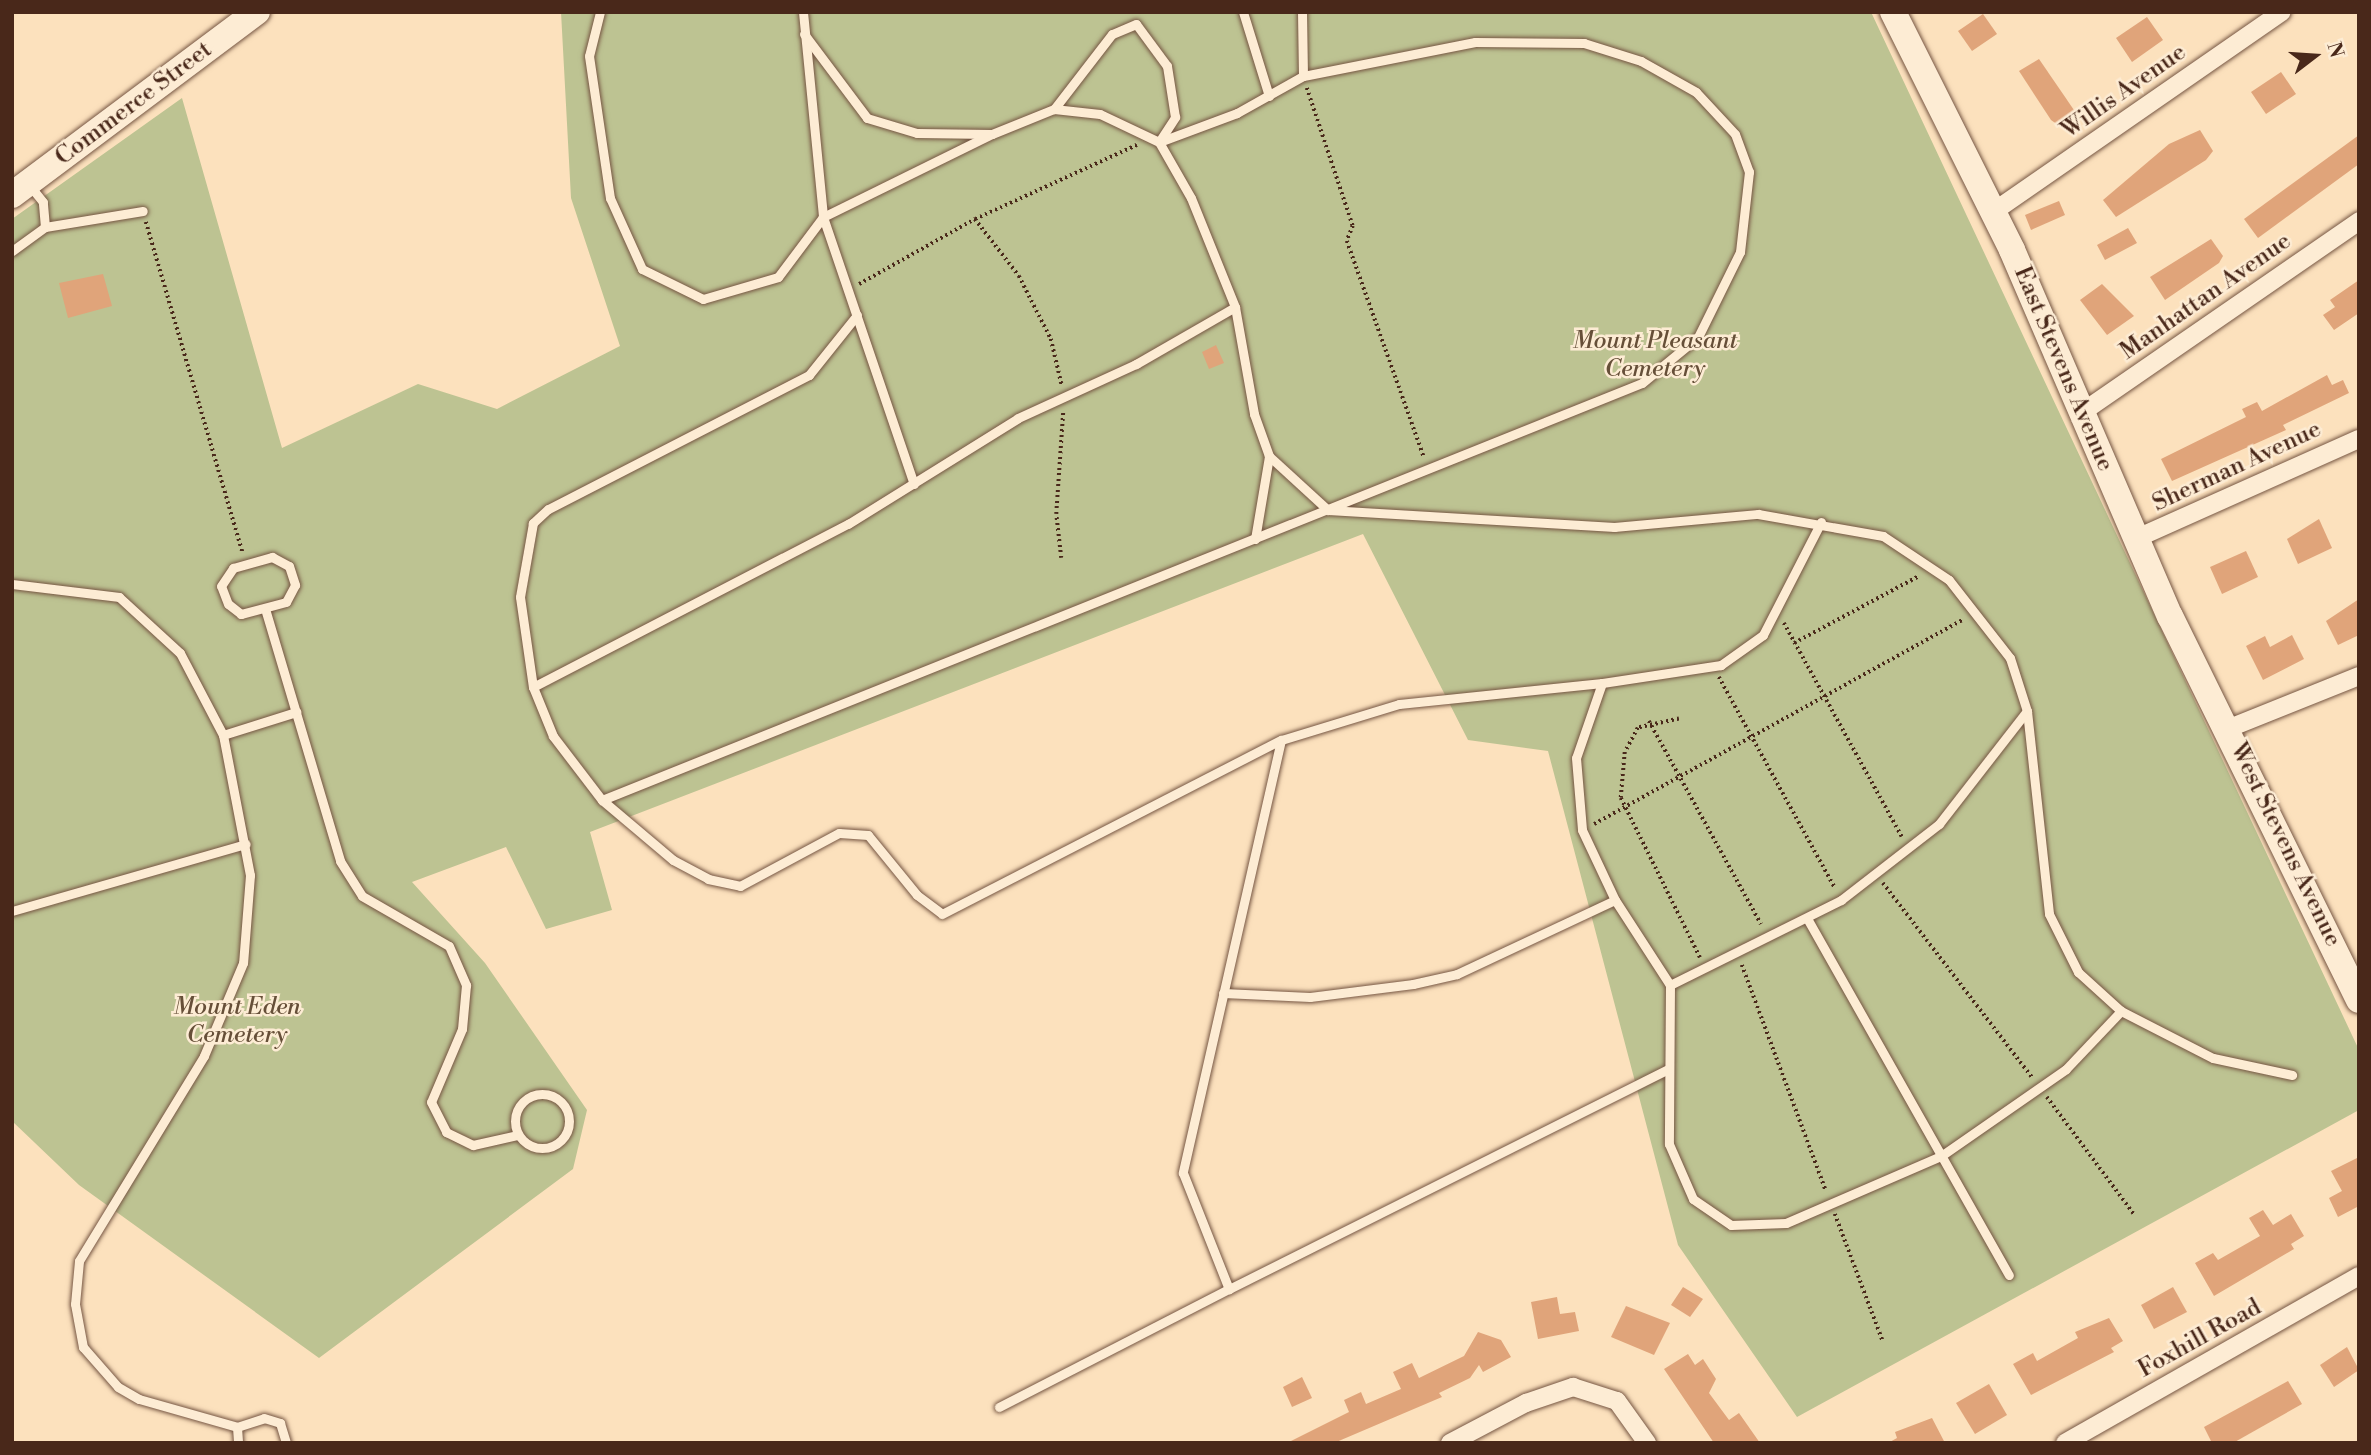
<!DOCTYPE html>
<html>
<head>
<meta charset="utf-8">
<style>
  body { margin:0 }
  #map { position:relative; width:2371px; height:1455px; overflow:hidden; background:#fce1bd; font-family:"Libre Bodoni",serif }
  div>[style] { position:absolute }
  [style*='--x'] { left:calc(var(--x)*1px); top:calc(var(--y)*1px); width:calc(var(--w)*1px); rotate:calc(var(--a)*1deg) }
  .green>* { inset:0; background:#bdc392 }
  .building>* { inset:0; background:#e0a47a }
  .path>* { height:3.5px; margin-top:-1.75px; transform-origin:0; background:repeating-linear-gradient(90deg,#49281a 0 2px,transparent 0 5.5px) }
  .roads { filter:drop-shadow(0 0 2px #765643) drop-shadow(0 0 2px #765643) }
  .lane>* { height:9px; margin:-4.5px; padding:0 4.5px; transform-origin:4.5px; border-radius:4.5px; background:#fdecd4 }
  .lane>.ring { margin:-4.5px; padding:0; box-sizing:content-box; background:none; border:9px solid #fdecd4; border-radius:50% }
  .street>* { height:18px; margin:-9px; padding:0 9px; transform-origin:9px; border-radius:9px; background:#fdecd4 }
  .secondary>* { height:26px; margin:-13px; padding:0 13px; transform-origin:13px; border-radius:13px; background:#fdecd4 }
  span { translate:-50% -50%; white-space:nowrap; text-align:center; line-height:1.15; -webkit-text-stroke:5px #fdecd4; paint-order:stroke }
  .street-label { font-size:24px; color:#49281a }
  .park-label { font-size:24px; color:#664f38; font-style:italic }
  .frame { position:absolute; inset:0; border:14px solid #49281a; pointer-events:none }
  .north { position:absolute; left:2280px; top:21px; width:70px; height:70px; -webkit-text-stroke:5px #fdecd4; paint-order:stroke; rotate:73deg; font-size:19px; font-weight:700; line-height:28px; text-align:center; color:#49281a }
  .north::after { content:''; display:block; margin:auto; width:24px; height:32px; background:#49281a; clip-path:polygon(50% 0,100% 100%,50% 72%,0 100%) }
</style>
</head>
<body>
<div id="map">
  <div class="green">
    <div style="clip-path:polygon(561px 12px,1871px 12px,2359px 1050px,2359px 1110px,1797px 1417px,1678px 1245px,1548px 751px,1468px 740px,1363px 534px,590px 832px,612px 910px,546px 929px,506px 847px,412px 882px,485px 963px,587px 1110px,573px 1169px,319px 1358px,79px 1185px,12px 1121px,12px 219px,182px 98px,282px 448px,418px 384px,497px 409px,620px 346px,571px 198px)"></div>
  </div>
  <div class="building">
    <div style="clip-path:polygon(1983px 14px,1997px 34px,1972px 51px,1958px 31px)"></div>
    <div style="clip-path:polygon(2147px 17px,2163px 40px,2132px 62px,2116px 38px)"></div>
    <div style="clip-path:polygon(2039px 59px,2076px 113px,2079px 120px,2065px 130px,2051px 120px,2019px 71px)"></div>
    <div style="clip-path:polygon(2281px 72px,2296px 94px,2266px 114px,2251px 92px)"></div>
    <div style="clip-path:polygon(2200px 130px,2213px 151px,2206px 160px,2116px 217px,2103px 200px,2169px 144px)"></div>
    <div style="clip-path:polygon(2359px 135px,2359px 164px,2258px 238px,2244px 219px)"></div>
    <div style="clip-path:polygon(2059px 201px,2065px 215px,2031px 230px,2025px 215px)"></div>
    <div style="clip-path:polygon(2128px 228px,2137px 243px,2105px 260px,2097px 245px)"></div>
    <div style="clip-path:polygon(2211px 239px,2223px 256px,2219px 263px,2165px 300px,2150px 277px)"></div>
    <div style="clip-path:polygon(103px 274px,112px 306px,68px 318px,59px 283px)"></div>
    <div style="clip-path:polygon(2359px 280px,2359px 313px,2334px 330px,2323px 315px,2335px 307px,2330px 300px)"></div>
    <div style="clip-path:polygon(2102px 284px,2134px 316px,2107px 335px,2080px 300px)"></div>
    <div style="clip-path:polygon(1216px 345px,1224px 363px,1209px 369px,1202px 352px)"></div>
    <div style="clip-path:polygon(2327px 375px,2332px 385px,2343px 380px,2349px 393px,2283px 425px,2286px 430px,2172px 481px,2161px 459px,2246px 417px,2242px 409px,2257px 402px,2262px 411px)"></div>
    <div style="clip-path:polygon(2319px 519px,2332px 548px,2298px 564px,2287px 539px)"></div>
    <div style="clip-path:polygon(2246px 551px,2258px 577px,2222px 594px,2210px 567px)"></div>
    <div style="clip-path:polygon(2359px 599px,2359px 635px,2338px 645px,2326px 621px)"></div>
    <div style="clip-path:polygon(2292px 635px,2304px 659px,2263px 680px,2246px 646px,2265px 636px,2270px 647px)"></div>
    <div style="clip-path:polygon(2359px 1157px,2359px 1206px,2338px 1217px,2329px 1198px,2342px 1191px,2331px 1171px)"></div>
    <div style="clip-path:polygon(2263px 1210px,2273px 1225px,2291px 1214px,2304px 1236px,2291px 1244px,2294px 1249px,2214px 1296px,2195px 1263px,2213px 1253px,2218px 1260px,2260px 1236px,2249px 1218px)"></div>
    <div style="clip-path:polygon(1683px 1287px,1703px 1299px,1690px 1317px,1671px 1305px)"></div>
    <div style="clip-path:polygon(2173px 1287px,2187px 1312px,2154px 1329px,2141px 1305px)"></div>
    <div style="clip-path:polygon(1557px 1297px,1560px 1314px,1575px 1312px,1579px 1331px,1538px 1339px,1531px 1302px)"></div>
    <div style="clip-path:polygon(1626px 1306px,1670px 1323px,1654px 1355px,1611px 1337px)"></div>
    <div style="clip-path:polygon(2109px 1318px,2123px 1341px,2111px 1348px,2114px 1352px,2031px 1395px,2013px 1364px,2033px 1353px,2037px 1361px,2078px 1338px,2075px 1332px)"></div>
    <div style="clip-path:polygon(1478px 1332px,1501px 1340px,1511px 1357px,1483px 1372px,1479px 1365px,1470px 1378px,1439px 1393px,1442px 1397px,1334px 1443px,1287px 1443px,1349px 1412px,1344px 1400px,1361px 1392px,1366px 1404px,1401px 1389px,1393px 1372px,1412px 1363px,1419px 1378px,1464px 1356px)"></div>
    <div style="clip-path:polygon(2347px 1347px,2359px 1370px,2334px 1387px,2320px 1365px)"></div>
    <div style="clip-path:polygon(1688px 1354px,1695px 1365px,1703px 1359px,1716px 1379px,1709px 1393px,1729px 1420px,1739px 1413px,1760px 1443px,1714px 1443px,1664px 1369px)"></div>
    <div style="clip-path:polygon(1302px 1377px,1312px 1398px,1292px 1407px,1283px 1387px)"></div>
    <div style="clip-path:polygon(2288px 1381px,2302px 1404px,2233px 1443px,2212px 1443px,2204px 1427px)"></div>
    <div style="clip-path:polygon(1989px 1384px,2007px 1415px,1975px 1434px,1956px 1403px)"></div>
    <div style="clip-path:polygon(1932px 1418px,1945px 1443px,1888px 1443px,1897px 1438px,1895px 1432px)"></div>
  </div>
  <div class="path">
    <div style="--x:1307;--y:88;--w:145;--a:71.6"></div>
    <div style="--x:1353;--y:226;--w:16;--a:112"></div>
    <div style="--x:1347;--y:241;--w:229;--a:70.4"></div>
    <div style="--x:975;--y:219;--w:72;--a:52.3"></div>
    <div style="--x:1019;--y:276;--w:71;--a:63.1"></div>
    <div style="--x:1051;--y:339;--w:48;--a:76.8"></div>
    <div style="--x:146;--y:222;--w:346;--a:73.7"></div>
    <div style="--x:859;--y:284;--w:133;--a:-29.3"></div>
    <div style="--x:975;--y:219;--w:178;--a:-24.6"></div>
    <div style="--x:1061;--y:558;--w:44;--a:-96.5"></div>
    <div style="--x:1056;--y:514;--w:103;--a:-86.1"></div>
    <div style="--x:1784;--y:623;--w:244;--a:61.1"></div>
    <div style="--x:1794;--y:643;--w:142;--a:-28.2"></div>
    <div style="--x:1719;--y:677;--w:241;--a:61.2"></div>
    <div style="--x:1679;--y:719;--w:42;--a:167.6"></div>
    <div style="--x:1638;--y:728;--w:27;--a:118"></div>
    <div style="--x:1625;--y:752;--w:46;--a:95"></div>
    <div style="--x:1621;--y:798;--w:178;--a:63.6"></div>
    <div style="--x:1649;--y:721;--w:232;--a:61.1"></div>
    <div style="--x:1594;--y:824;--w:423;--a:-29"></div>
    <div style="--x:1883;--y:883;--w:245;--a:52.5"></div>
    <div style="--x:1742;--y:965;--w:241;--a:69.6"></div>
    <div style="--x:2047;--y:1097;--w:146;--a:53.4"></div>
    <div style="--x:1835;--y:1214;--w:137;--a:69.4"></div>
  </div>
  <div class="roads">
    <div class="lane">
      <div style="--x:600;--y:12;--w:45;--a:104"></div>
      <div style="--x:589;--y:56;--w:144;--a:81.6"></div>
      <div style="--x:610;--y:198;--w:78;--a:65.7"></div>
      <div style="--x:642;--y:269;--w:68;--a:26.2"></div>
      <div style="--x:703;--y:299;--w:78;--a:-16.3"></div>
      <div style="--x:778;--y:277;--w:75;--a:-53.1"></div>
      <div style="--x:823;--y:217;--w:186;--a:-26.2"></div>
      <div style="--x:803;--y:12;--w:206;--a:84.4"></div>
      <div style="--x:823;--y:217;--w:282;--a:71.2"></div>
      <div style="--x:1243;--y:12;--w:88;--a:72.8"></div>
      <div style="--x:1302;--y:12;--w:64;--a:89.1"></div>
      <div style="--x:804;--y:34;--w:105;--a:53.1"></div>
      <div style="--x:867;--y:118;--w:52;--a:16.7"></div>
      <div style="--x:917;--y:133;--w:75;--a:0.8"></div>
      <div style="--x:992;--y:134;--w:67;--a:-22"></div>
      <div style="--x:1054;--y:109;--w:46;--a:6.2"></div>
      <div style="--x:1100;--y:114;--w:65;--a:25.4"></div>
      <div style="--x:1159;--y:142;--w:64;--a:60.3"></div>
      <div style="--x:1191;--y:198;--w:118;--a:68"></div>
      <div style="--x:1235;--y:307;--w:109;--a:79.9"></div>
      <div style="--x:1254;--y:414;--w:45;--a:70.3"></div>
      <div style="--x:1269;--y:456;--w:80;--a:42.5"></div>
      <div style="--x:1328;--y:510;--w:287;--a:3.4"></div>
      <div style="--x:1614;--y:527;--w:145;--a:-5.2"></div>
      <div style="--x:1758;--y:514;--w:127;--a:10"></div>
      <div style="--x:1883;--y:536;--w:79;--a:33.7"></div>
      <div style="--x:1949;--y:580;--w:99;--a:52"></div>
      <div style="--x:2010;--y:658;--w:56;--a:72.2"></div>
      <div style="--x:2027;--y:711;--w:204;--a:83.8"></div>
      <div style="--x:2049;--y:914;--w:65;--a:63.4"></div>
      <div style="--x:2078;--y:972;--w:58;--a:42.2"></div>
      <div style="--x:2121;--y:1011;--w:103;--a:27.1"></div>
      <div style="--x:2213;--y:1058;--w:81;--a:12.1"></div>
      <div style="--x:45;--y:227;--w:99;--a:-9.3"></div>
      <div style="--x:12;--y:251;--w:41;--a:-36"></div>
      <div style="--x:45;--y:227;--w:25;--a:-95"></div>
      <div style="--x:43;--y:202;--w:22;--a:-129"></div>
      <div style="--x:857;--y:315;--w:77;--a:128.7"></div>
      <div style="--x:809;--y:375;--w:293;--a:152.8"></div>
      <div style="--x:548;--y:509;--w:21;--a:137"></div>
      <div style="--x:533;--y:523;--w:75;--a:100"></div>
      <div style="--x:520;--y:597;--w:91;--a:81.8"></div>
      <div style="--x:533;--y:687;--w:53;--a:67.8"></div>
      <div style="--x:553;--y:736;--w:81;--a:52.6"></div>
      <div style="--x:602;--y:800;--w:1120;--a:-21.85"></div>
      <div style="--x:1642;--y:383;--w:72;--a:-39.4"></div>
      <div style="--x:1698;--y:337;--w:95;--a:-63.7"></div>
      <div style="--x:1740;--y:252;--w:81;--a:-83.6"></div>
      <div style="--x:1749;--y:172;--w:40;--a:-110.2"></div>
      <div style="--x:1735;--y:134;--w:57;--a:-132.9"></div>
      <div style="--x:1696;--y:92;--w:63;--a:-150.6"></div>
      <div style="--x:1641;--y:61;--w:60;--a:-162.5"></div>
      <div style="--x:1584;--y:43;--w:109;--a:-179.5"></div>
      <div style="--x:1475;--y:42;--w:175;--a:168.8"></div>
      <div style="--x:1303;--y:76;--w:76;--a:150.7"></div>
      <div style="--x:1237;--y:113;--w:83;--a:159.6"></div>
      <div style="--x:1159;--y:142;--w:30;--a:-57"></div>
      <div style="--x:1175;--y:117;--w:52;--a:-98.9"></div>
      <div style="--x:1167;--y:66;--w:52;--a:-126.4"></div>
      <div style="--x:1136;--y:24;--w:26;--a:157"></div>
      <div style="--x:1112;--y:34;--w:95;--a:127.7"></div>
      <div style="--x:1821;--y:522;--w:127;--a:117.2"></div>
      <div style="--x:1763;--y:635;--w:52;--a:144.5"></div>
      <div style="--x:1721;--y:665;--w:120;--a:171.4"></div>
      <div style="--x:1602;--y:683;--w:79;--a:109.1"></div>
      <div style="--x:1576;--y:758;--w:72;--a:85.2"></div>
      <div style="--x:1582;--y:830;--w:77;--a:64.8"></div>
      <div style="--x:1615;--y:900;--w:101;--a:57.1"></div>
      <div style="--x:1670;--y:985;--w:159;--a:90.4"></div>
      <div style="--x:1669;--y:1144;--w:60;--a:66.4"></div>
      <div style="--x:1693;--y:1199;--w:46;--a:34.4"></div>
      <div style="--x:1731;--y:1225;--w:55;--a:-2.1"></div>
      <div style="--x:1786;--y:1223;--w:169;--a:-23.4"></div>
      <div style="--x:1941;--y:1156;--w:152;--a:-34.8"></div>
      <div style="--x:2066;--y:1069;--w:80;--a:-46.5"></div>
      <div style="--x:1255;--y:539;--w:84;--a:-80.4"></div>
      <div style="--x:272;--y:557;--w:19;--a:28"></div>
      <div style="--x:289;--y:566;--w:20;--a:72"></div>
      <div style="--x:295;--y:585;--w:19;--a:118"></div>
      <div style="--x:286;--y:602;--w:47;--a:165.1"></div>
      <div style="--x:241;--y:614;--w:16;--a:-142"></div>
      <div style="--x:228;--y:604;--w:19;--a:-111"></div>
      <div style="--x:221;--y:586;--w:22;--a:-56"></div>
      <div style="--x:233;--y:568;--w:41;--a:-15.8"></div>
      <div style="--x:12;--y:584;--w:108;--a:6.9"></div>
      <div style="--x:119;--y:597;--w:83;--a:42.6"></div>
      <div style="--x:180;--y:653;--w:93;--a:62.3"></div>
      <div style="--x:223;--y:735;--w:143;--a:79.1"></div>
      <div style="--x:250;--y:875;--w:88;--a:94.5"></div>
      <div style="--x:243;--y:963;--w:101;--a:112.8"></div>
      <div style="--x:204;--y:1056;--w:240;--a:121.4"></div>
      <div style="--x:79;--y:1261;--w:43;--a:95.3"></div>
      <div style="--x:75;--y:1304;--w:44;--a:79.5"></div>
      <div style="--x:83;--y:1347;--w:53;--a:48.8"></div>
      <div style="--x:118;--y:1387;--w:24;--a:30"></div>
      <div style="--x:139;--y:1399;--w:102;--a:15.9"></div>
      <div style="--x:237;--y:1427;--w:28;--a:-18"></div>
      <div style="--x:264;--y:1418;--w:17;--a:17"></div>
      <div style="--x:280;--y:1423;--w:21;--a:73"></div>
      <div style="--x:266;--y:612;--w:260;--a:73.4"></div>
      <div style="--x:340;--y:861;--w:41;--a:57.8"></div>
      <div style="--x:362;--y:896;--w:100;--a:29.9"></div>
      <div style="--x:449;--y:946;--w:43;--a:66.4"></div>
      <div style="--x:466;--y:985;--w:44;--a:95.2"></div>
      <div style="--x:462;--y:1029;--w:79;--a:113"></div>
      <div style="--x:431;--y:1102;--w:34;--a:63"></div>
      <div style="--x:446;--y:1132;--w:30;--a:26"></div>
      <div style="--x:473;--y:1145;--w:45;--a:-12.8"></div>
      <div style="--x:1602;--y:683;--w:204;--a:174.1"></div>
      <div style="--x:1399;--y:704;--w:123;--a:163"></div>
      <div style="--x:1281;--y:740;--w:444;--a:102.8"></div>
      <div style="--x:1183;--y:1173;--w:125;--a:68.4"></div>
      <div style="--x:1229;--y:1289;--w:491;--a:-26.6"></div>
      <div style="--x:533;--y:687;--w:355;--a:-27.4"></div>
      <div style="--x:848;--y:524;--w:200;--a:-31.9"></div>
      <div style="--x:1018;--y:418;--w:130;--a:-24.6"></div>
      <div style="--x:1136;--y:364;--w:114;--a:-29.9"></div>
      <div style="--x:223;--y:735;--w:77;--a:-17.5"></div>
      <div style="--x:602;--y:800;--w:93;--a:40.2"></div>
      <div style="--x:673;--y:860;--w:40;--a:28"></div>
      <div style="--x:708;--y:879;--w:33;--a:12"></div>
      <div style="--x:740;--y:886;--w:112;--a:-28.2"></div>
      <div style="--x:839;--y:833;--w:29;--a:4"></div>
      <div style="--x:868;--y:835;--w:77;--a:50.8"></div>
      <div style="--x:917;--y:895;--w:31;--a:37"></div>
      <div style="--x:942;--y:914;--w:381;--a:-27.2"></div>
      <div style="--x:12;--y:911;--w:243;--a:-16"></div>
      <div style="--x:1808;--y:920;--w:408;--a:60.5"></div>
      <div style="--x:1670;--y:985;--w:191;--a:-26.4"></div>
      <div style="--x:1841;--y:900;--w:124;--a:-37.8"></div>
      <div style="--x:1939;--y:824;--w:143;--a:-52.1"></div>
      <div style="--x:1223;--y:993;--w:87;--a:2.6"></div>
      <div style="--x:1310;--y:997;--w:104;--a:-7.2"></div>
      <div style="--x:1413;--y:984;--w:45;--a:-12.8"></div>
      <div style="--x:1457;--y:974;--w:174;--a:-25.1"></div>
      <div class="ring" style="left:515px;top:1094px;width:45px;height:45px"></div>
      <div style="--x:999;--y:1407;--w:259;--a:-27.2"></div>
      <div style="--x:237;--y:1427;--w:16;--a:86"></div>
    </div>
    <div class="street">
      <div style="--x:1993;--y:212;--w:351;--a:-34.7"></div>
      <div style="--x:2081;--y:413;--w:338;--a:-34.6"></div>
      <div style="--x:2135;--y:539;--w:245;--a:-24.1"></div>
      <div style="--x:2227;--y:729;--w:142;--a:-21.9"></div>
      <div style="--x:1450;--y:1443;--w:86;--a:-27.8"></div>
      <div style="--x:1526;--y:1403;--w:50;--a:-18.8"></div>
      <div style="--x:1573;--y:1387;--w:46;--a:17.7"></div>
      <div style="--x:1617;--y:1401;--w:52;--a:54.5"></div>
      <div style="--x:2065;--y:1443;--w:338;--a:-29.6"></div>
    </div>
    <div class="secondary">
      <div style="--x:1893;--y:12;--w:266;--a:63.4"></div>
      <div style="--x:2012;--y:250;--w:399;--a:66.7"></div>
      <div style="--x:2170;--y:616;--w:428;--a:63.8"></div>
      <div style="--x:12;--y:195;--w:306;--a:-36.8"></div>
    </div>
  </div>
  <div class="street-label">
    <span style="left:2124px;top:92px;rotate:-35deg">Willis Avenue</span>
    <span style="left:134px;top:104px;rotate:-37deg">Commerce Street</span>
    <span style="left:2206px;top:297px;rotate:-35deg">Manhattan Avenue</span>
    <span style="left:2063px;top:369px;rotate:67deg">East Stevens Avenue</span>
    <span style="left:2237px;top:467px;rotate:-25deg">Sherman Avenue</span>
    <span style="left:2285px;top:845px;rotate:64deg">West Stevens Avenue</span>
    <span style="left:2200px;top:1339px;rotate:-29deg">Foxhill Road</span>
  </div>
  <div class="park-label">
    <span style="left:1655px;top:356px">Mount Pleasant<br>Cemetery</span>
    <span style="left:237px;top:1022px">Mount Eden<br>Cemetery</span>
  </div>
  <div class="frame"></div>
  <div class="north">N</div>
</div>
</body>
</html>
